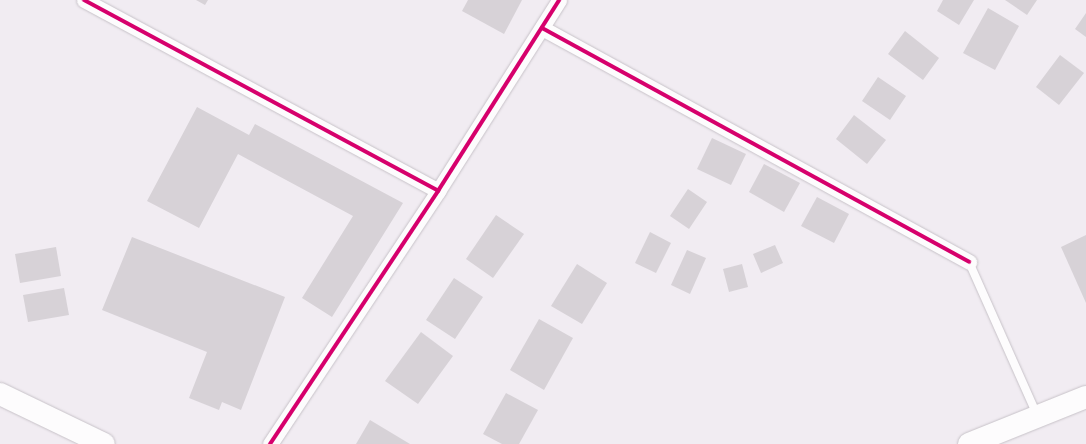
<!DOCTYPE html>
<html>
<head>
<meta charset="utf-8">
<style>
  body { margin:0 }
  #map { position:relative; width:1086px; height:444px; overflow:hidden; background:#f1ecf2; font-family:"DejaVu Sans",sans-serif }
  div>[style] { position:absolute }
  [style*='--x'] { left:calc(var(--x)*1px); top:calc(var(--y)*1px); width:calc(var(--w)*1px); rotate:calc(var(--a)*1deg) }
  .building>* { inset:0; background:#d7d2d7 }
  .roads { filter:drop-shadow(0 0 1px #c7c2c8) drop-shadow(0 0 1px #c7c2c8) }
  .lane>* { height:8px; margin:-4px; padding:0 4px; transform-origin:4px; border-radius:4px; background:#fdfcfd }
  .street>* { height:15px; margin:-7.5px; padding:0 7.5px; transform-origin:7.5px; border-radius:7.5px; background:#fdfcfd }
  .secondary>* { height:22px; margin:-11px; padding:0 11px; transform-origin:11px; border-radius:11px; background:#fdfcfd }
  .cycleway>* { height:4px; margin:-2px; padding:0 2px; transform-origin:2px; border-radius:2px; background:#d6006c }
  span { translate:-50% -50%; white-space:nowrap; text-align:center; line-height:1.15; -webkit-text-stroke:3px #fcf8fe; paint-order:stroke }
</style>
</head>
<body>
<div id="map">
  <div class="building">
    <div style="clip-path:polygon(196px 0,208px 0,205px 5px)"></div>
    <div style="clip-path:polygon(468px 0,522px 0,504px 34px,462px 11px)"></div>
    <div style="clip-path:polygon(943px 0,974px 0,959px 25px,937px 11px)"></div>
    <div style="clip-path:polygon(1005px 0,1037px 0,1027px 15px)"></div>
    <div style="clip-path:polygon(988px 8px,1019px 26px,995px 70px,963px 53px)"></div>
    <div style="clip-path:polygon(1086px 13px,1086px 37px,1075px 29px)"></div>
    <div style="clip-path:polygon(905px 31px,939px 58px,923px 80px,888px 54px)"></div>
    <div style="clip-path:polygon(1060px 55px,1084px 73px,1059px 105px,1036px 87px)"></div>
    <div style="clip-path:polygon(878px 77px,906px 96px,890px 120px,862px 101px)"></div>
    <div style="clip-path:polygon(197px 107px,249px 135px,255px 124px,403px 203px,332px 317px,302px 298px,353px 216px,238px 154px,199px 228px,147px 201px)"></div>
    <div style="clip-path:polygon(854px 115px,886px 140px,867px 164px,836px 139px)"></div>
    <div style="clip-path:polygon(712px 138px,746px 154px,731px 185px,697px 169px)"></div>
    <div style="clip-path:polygon(764px 164px,800px 183px,784px 212px,749px 192px)"></div>
    <div style="clip-path:polygon(688px 189px,707px 202px,689px 229px,670px 216px)"></div>
    <div style="clip-path:polygon(817px 197px,849px 214px,834px 243px,801px 226px)"></div>
    <div style="clip-path:polygon(496px 215px,524px 234px,493px 278px,466px 259px)"></div>
    <div style="clip-path:polygon(650px 232px,671px 243px,656px 273px,635px 263px)"></div>
    <div style="clip-path:polygon(1086px 235px,1086px 303px,1061px 247px)"></div>
    <div style="clip-path:polygon(132px 237px,285px 297px,241px 410px,222px 402px,219px 410px,189px 398px,207px 352px,102px 310px)"></div>
    <div style="clip-path:polygon(775px 245px,783px 263px,761px 273px,753px 254px)"></div>
    <div style="clip-path:polygon(56px 247px,61px 276px,20px 283px,15px 254px)"></div>
    <div style="clip-path:polygon(687px 250px,706px 258px,690px 294px,671px 285px)"></div>
    <div style="clip-path:polygon(577px 264px,607px 283px,582px 324px,551px 306px)"></div>
    <div style="clip-path:polygon(742px 264px,748px 287px,729px 292px,723px 269px)"></div>
    <div style="clip-path:polygon(454px 278px,483px 297px,455px 339px,426px 320px)"></div>
    <div style="clip-path:polygon(64px 288px,69px 315px,28px 322px,23px 295px)"></div>
    <div style="clip-path:polygon(539px 319px,573px 338px,544px 390px,510px 370px)"></div>
    <div style="clip-path:polygon(421px 332px,453px 356px,418px 404px,385px 381px)"></div>
    <div style="clip-path:polygon(506px 393px,538px 410px,519px 444px,502px 444px,483px 434px)"></div>
    <div style="clip-path:polygon(370px 420px,410px 444px,356px 444px)"></div>
  </div>
  <div class="roads">
    <div class="lane">
      <div style="--x:969;--y:262;--w:167;--a:66"></div>
    </div>
    <div class="street">
      <div style="--x:84;--y:0;--w:402;--a:28.3"></div>
      <div style="--x:542;--y:28;--w:487;--a:28.7"></div>
      <div style="--x:270;--y:444;--w:304;--a:-56.4"></div>
      <div style="--x:438;--y:191;--w:226;--a:-57.6"></div>
    </div>
    <div class="secondary">
      <div style="--x:0;--y:394;--w:115;--a:25.7"></div>
      <div style="--x:969;--y:444;--w:126;--a:-21.9"></div>
    </div>
  </div>
  <div class="cycleway">
    <div style="--x:84;--y:0;--w:402;--a:28.3"></div>
    <div style="--x:542;--y:28;--w:487;--a:28.7"></div>
    <div style="--x:270;--y:444;--w:304;--a:-56.4"></div>
    <div style="--x:438;--y:191;--w:226;--a:-57.6"></div>
  </div>
</div>
</body>
</html>
